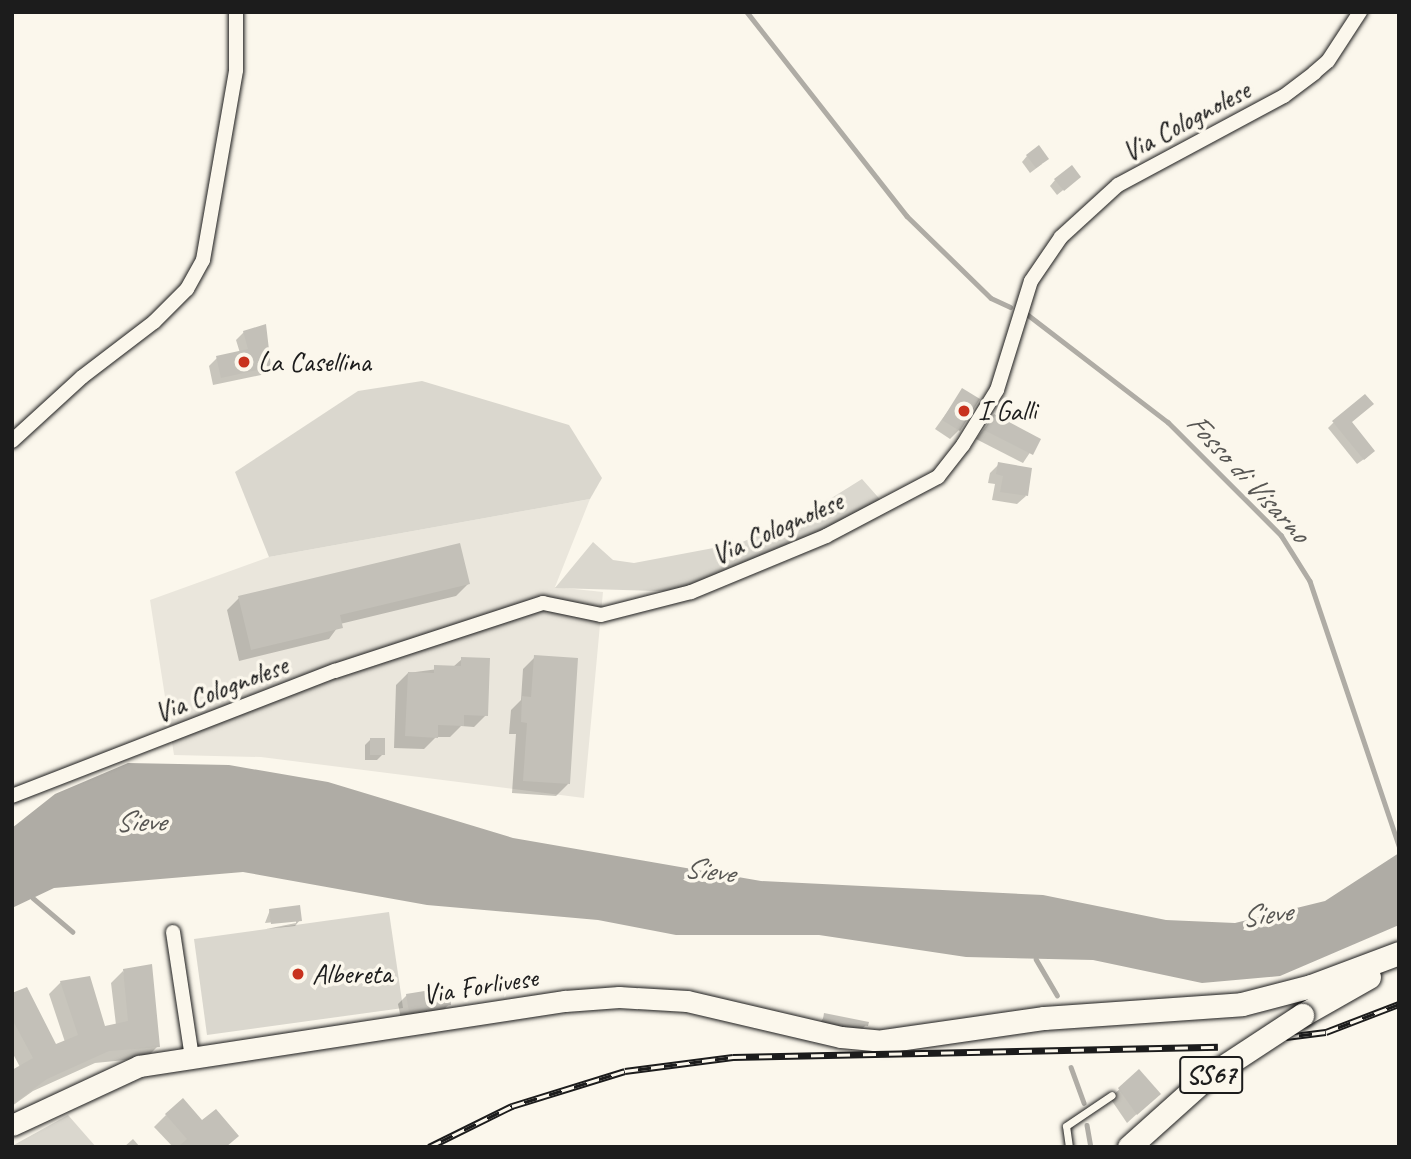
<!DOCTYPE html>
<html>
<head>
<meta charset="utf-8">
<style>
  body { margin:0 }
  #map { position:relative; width:1411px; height:1159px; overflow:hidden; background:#fbf7ec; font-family:Caveat,sans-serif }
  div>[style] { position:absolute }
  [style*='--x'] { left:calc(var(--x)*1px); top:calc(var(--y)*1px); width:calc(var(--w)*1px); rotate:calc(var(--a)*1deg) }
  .built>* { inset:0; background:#eae6dc }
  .green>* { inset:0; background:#dad7ce }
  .water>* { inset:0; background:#afaca5 }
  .shadow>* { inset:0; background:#0003 }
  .stream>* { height:4.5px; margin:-2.25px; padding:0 2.25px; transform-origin:2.25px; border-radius:2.25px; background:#afaca5 }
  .building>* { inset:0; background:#c3c0b8 }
  .roads { filter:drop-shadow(0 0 2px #1c1c1c) drop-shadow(0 0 2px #1c1c1c) }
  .lane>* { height:7px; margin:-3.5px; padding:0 3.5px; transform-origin:3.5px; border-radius:3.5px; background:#fbf7ec }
  .street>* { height:14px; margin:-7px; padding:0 7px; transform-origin:7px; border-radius:7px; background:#fbf7ec }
  .secondary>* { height:21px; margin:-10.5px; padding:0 10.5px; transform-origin:10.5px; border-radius:10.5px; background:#fbf7ec }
  .primary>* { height:23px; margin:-11.5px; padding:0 11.5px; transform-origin:11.5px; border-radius:11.5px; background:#fbf7ec }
  .rail>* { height:7px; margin-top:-3.5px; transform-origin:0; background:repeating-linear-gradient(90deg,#fbf7ec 0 13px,#1c1c1c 0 26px); box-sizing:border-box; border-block:2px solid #1c1c1c }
  .bridges { filter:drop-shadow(0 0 2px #1c1c1c) drop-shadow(0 0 2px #1c1c1c) }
  .primary-bridge>* { height:23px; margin:-11.5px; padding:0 11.5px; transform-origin:11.5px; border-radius:11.5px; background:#fbf7ec }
  .dots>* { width:19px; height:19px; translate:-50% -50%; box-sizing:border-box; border:4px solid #fbf7ec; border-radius:50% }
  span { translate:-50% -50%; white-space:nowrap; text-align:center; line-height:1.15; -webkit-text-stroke:7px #fbf7ec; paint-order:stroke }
  .shield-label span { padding:2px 5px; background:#fbf7ec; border:2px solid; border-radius:5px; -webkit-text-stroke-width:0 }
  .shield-label { font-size:26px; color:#1c1c1c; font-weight:700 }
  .street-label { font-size:28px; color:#1c1c1c }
  .poi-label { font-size:28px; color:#1c1c1c }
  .left { translate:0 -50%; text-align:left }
  .water-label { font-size:30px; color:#575653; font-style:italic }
  .frame { position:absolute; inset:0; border:14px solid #1c1c1c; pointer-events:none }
</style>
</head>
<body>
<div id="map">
  <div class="built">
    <div style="clip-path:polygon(590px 499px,555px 587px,603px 592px,584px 798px,261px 757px,174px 755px,150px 600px,269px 557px)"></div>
  </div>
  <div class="green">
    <div style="clip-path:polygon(422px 381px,569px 425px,602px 478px,590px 499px,269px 557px,235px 472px,358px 391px)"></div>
    <div style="clip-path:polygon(862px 479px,885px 505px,691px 592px,555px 588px,593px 542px,613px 560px,634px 563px,740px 543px,806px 514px)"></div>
    <div style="clip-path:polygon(389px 912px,403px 1008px,207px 1035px,194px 939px)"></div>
    <div style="clip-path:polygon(68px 1115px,96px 1147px,12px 1147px,12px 1146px)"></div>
  </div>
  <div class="water">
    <div style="clip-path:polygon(128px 763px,229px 765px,328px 782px,513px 838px,761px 881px,1043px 895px,1166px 920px,1235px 923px,1325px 901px,1399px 853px,1399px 925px,1280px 976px,1202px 983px,1093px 960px,966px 957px,819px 935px,676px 935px,598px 920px,427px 905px,243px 872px,54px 888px,12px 908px,12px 828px,55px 794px)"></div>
  </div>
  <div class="shadow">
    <div style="clip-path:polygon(1027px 156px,1042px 164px,1030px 173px,1022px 162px)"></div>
    <div style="clip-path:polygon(1055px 180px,1073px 182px,1057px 195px,1050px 186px)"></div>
    <div style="clip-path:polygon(244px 332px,269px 366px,261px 375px,213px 385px,209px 366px,217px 358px,240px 353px,236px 340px)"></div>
    <div style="clip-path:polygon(963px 390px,959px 430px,950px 439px,935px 429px)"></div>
    <div style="clip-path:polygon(994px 416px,1039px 439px,1023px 463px,976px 439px)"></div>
    <div style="clip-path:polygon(1333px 423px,1350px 423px,1367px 457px,1357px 464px,1328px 428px)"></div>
    <div style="clip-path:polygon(999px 464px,1026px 496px,1017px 504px,992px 500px,995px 484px,988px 483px,990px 473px)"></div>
    <div style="clip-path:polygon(468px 584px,456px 596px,340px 624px,329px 639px,239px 661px,227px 610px,239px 598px)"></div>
    <div style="clip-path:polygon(535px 657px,568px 784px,556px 796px,512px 793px,516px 734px,509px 734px,511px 710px,521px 700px,523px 669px)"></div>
    <div style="clip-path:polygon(462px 659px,486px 715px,474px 727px,461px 726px,450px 737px,436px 737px,424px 749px,394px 748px,396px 685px,408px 673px,453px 667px)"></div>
    <div style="clip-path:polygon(370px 740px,383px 754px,377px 760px,365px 760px,365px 745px)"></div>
    <div style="clip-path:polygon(270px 910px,300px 920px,295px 926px,266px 929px,296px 923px,296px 920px,265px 923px)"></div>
    <div style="clip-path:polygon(123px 971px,158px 1046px,146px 1058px,95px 1063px,33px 1091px,12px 1106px,12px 1072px,20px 1067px,12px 1052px,12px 995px,55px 1046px,65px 1042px,49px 994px,61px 982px,104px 1028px,116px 1025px,111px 983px)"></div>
    <div style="clip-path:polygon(407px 995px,449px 1004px,441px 1013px,401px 1019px,398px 1004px)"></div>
    <div style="clip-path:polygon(825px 1015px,866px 1025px,860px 1031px,819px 1025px)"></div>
    <div style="clip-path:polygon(1139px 1071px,1150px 1102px,1127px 1123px,1110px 1098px)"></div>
    <div style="clip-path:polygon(166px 1115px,225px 1147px,173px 1147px,154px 1127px)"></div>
    <div style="clip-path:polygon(133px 1139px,140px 1147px,124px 1147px)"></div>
  </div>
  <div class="stream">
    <div style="--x:747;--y:12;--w:259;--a:51.9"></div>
    <div style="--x:907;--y:216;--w:117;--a:44.3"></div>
    <div style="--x:991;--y:298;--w:21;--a:25"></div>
    <div style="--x:1027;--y:314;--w:178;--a:37.5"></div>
    <div style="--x:1168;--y:422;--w:160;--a:45"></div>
    <div style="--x:1281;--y:535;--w:54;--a:57.8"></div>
    <div style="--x:1310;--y:581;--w:280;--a:71.4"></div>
    <div style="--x:33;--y:898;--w:52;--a:40.4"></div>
    <div style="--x:1036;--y:959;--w:42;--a:59.7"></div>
    <div style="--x:1071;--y:1067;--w:38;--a:70"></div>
    <div style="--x:1087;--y:1125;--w:22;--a:80"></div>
  </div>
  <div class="building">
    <div style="clip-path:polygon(1039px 145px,1049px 159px,1036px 168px,1026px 155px)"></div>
    <div style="clip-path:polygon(1072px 165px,1081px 177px,1064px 191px,1054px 179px)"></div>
    <div style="clip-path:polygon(266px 324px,271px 367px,221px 378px,216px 356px,248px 349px,243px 331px)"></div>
    <div style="clip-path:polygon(962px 388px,980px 399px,960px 431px,942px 420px)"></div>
    <div style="clip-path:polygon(1365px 394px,1374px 404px,1352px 422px,1375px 451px,1364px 460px,1332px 421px)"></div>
    <div style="clip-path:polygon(994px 414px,1041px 439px,1033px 455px,984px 430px)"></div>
    <div style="clip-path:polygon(998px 462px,1032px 468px,1028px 496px,1000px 492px,1003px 476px,996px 474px)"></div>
    <div style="clip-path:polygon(460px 543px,470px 584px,340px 615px,343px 628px,251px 650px,238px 596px)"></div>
    <div style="clip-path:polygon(534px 655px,578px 658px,570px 784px,523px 781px,527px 723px,521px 722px,522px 696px,531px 697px)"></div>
    <div style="clip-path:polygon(461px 657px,490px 658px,488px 716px,464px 715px,464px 726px,438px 725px,438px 738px,405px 736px,408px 672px,434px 673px,434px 665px,461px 666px)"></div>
    <div style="clip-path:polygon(370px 738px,385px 738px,385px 755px,370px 755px)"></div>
    <div style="clip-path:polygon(300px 905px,302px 921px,271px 924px,269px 909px)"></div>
    <div style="clip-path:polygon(152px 964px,160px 1047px,109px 1051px,47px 1079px,12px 1105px,12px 1070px,33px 1058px,12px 1019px,12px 993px,27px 987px,56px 1044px,78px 1035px,60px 981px,90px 976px,105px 1026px,128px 1021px,123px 969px)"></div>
    <div style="clip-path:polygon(449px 987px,451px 1005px,409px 1012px,406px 994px)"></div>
    <div style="clip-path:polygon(824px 1013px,869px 1022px,868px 1026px,823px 1019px)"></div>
    <div style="clip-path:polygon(1139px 1069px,1161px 1094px,1137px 1115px,1118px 1088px)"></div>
    <div style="clip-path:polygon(183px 1098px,202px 1120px,216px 1109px,239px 1136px,226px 1147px,178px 1147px,187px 1139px,165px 1114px)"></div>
  </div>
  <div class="roads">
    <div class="lane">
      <div style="--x:1069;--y:1147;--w:21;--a:-98"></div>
      <div style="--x:1066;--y:1126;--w:55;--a:-34"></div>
    </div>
    <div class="street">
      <div style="--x:12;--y:441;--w:95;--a:-42.4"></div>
      <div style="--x:82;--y:377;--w:91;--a:-37.4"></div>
      <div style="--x:154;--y:322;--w:47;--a:-45"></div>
      <div style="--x:187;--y:289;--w:33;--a:-61"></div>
      <div style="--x:203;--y:260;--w:193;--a:-80.1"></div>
      <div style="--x:236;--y:70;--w:58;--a:-90"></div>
      <div style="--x:12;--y:796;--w:346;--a:-21.2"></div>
      <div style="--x:335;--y:671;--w:219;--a:-18.1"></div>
      <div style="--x:543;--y:603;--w:59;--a:11.7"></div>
      <div style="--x:601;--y:615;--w:93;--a:-14.3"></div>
      <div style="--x:691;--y:592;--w:146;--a:-22.5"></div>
      <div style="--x:826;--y:536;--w:127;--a:-27.8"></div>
      <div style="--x:938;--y:477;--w:41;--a:-52"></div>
      <div style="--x:963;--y:445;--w:65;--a:-58.3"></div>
      <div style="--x:997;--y:390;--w:114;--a:-72.7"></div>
      <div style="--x:1031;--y:281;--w:53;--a:-55.7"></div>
      <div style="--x:1061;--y:237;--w:77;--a:-42.4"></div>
      <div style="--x:1118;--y:185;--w:188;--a:-28.2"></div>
      <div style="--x:1284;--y:96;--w:38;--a:-37"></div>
      <div style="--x:1314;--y:73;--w:18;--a:-41"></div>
      <div style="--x:1328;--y:61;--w:59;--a:-56.9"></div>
      <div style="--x:173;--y:932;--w:126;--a:81.4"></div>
    </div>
    <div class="secondary">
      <div style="--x:12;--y:1125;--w:140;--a:-24.9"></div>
      <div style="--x:139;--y:1066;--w:431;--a:-8.7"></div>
      <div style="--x:565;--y:1001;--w:54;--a:-4.2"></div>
      <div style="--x:619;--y:997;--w:68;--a:3.4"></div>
      <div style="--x:687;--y:1001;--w:158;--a:13.2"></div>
      <div style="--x:841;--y:1037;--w:43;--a:5.3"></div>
    </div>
    <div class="primary">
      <div style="--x:1302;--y:1015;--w:77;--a:-29.6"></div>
      <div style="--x:884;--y:1041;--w:162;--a:-8.2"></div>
      <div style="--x:1044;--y:1018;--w:198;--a:-4"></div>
      <div style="--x:1242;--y:1004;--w:71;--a:-14.6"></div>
      <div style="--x:1311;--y:986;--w:94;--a:-20.6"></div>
    </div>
  </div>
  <div class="rail">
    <div style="--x:1286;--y:1037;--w:40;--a:-7.1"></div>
    <div style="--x:1326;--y:1032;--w:78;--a:-21"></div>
    <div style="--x:429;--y:1147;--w:93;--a:-26.3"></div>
    <div style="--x:512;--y:1106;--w:118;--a:-17.2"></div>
    <div style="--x:625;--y:1071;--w:109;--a:-7.4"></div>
    <div style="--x:733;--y:1057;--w:485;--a:-1.2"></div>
  </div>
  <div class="bridges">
    <div class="primary-bridge">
      <div style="--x:1129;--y:1147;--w:103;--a:-41.9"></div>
      <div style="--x:1206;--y:1078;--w:115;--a:-33.3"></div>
    </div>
  </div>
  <div class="dots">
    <div style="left:244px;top:362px;background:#c8321e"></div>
    <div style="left:964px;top:411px;background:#c8321e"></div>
    <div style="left:298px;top:974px;background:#c8321e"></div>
  </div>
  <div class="shield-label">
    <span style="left:1211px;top:1075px">SS67</span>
  </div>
  <div class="street-label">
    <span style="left:1186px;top:121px;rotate:-28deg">Via Colognolese</span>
    <span style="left:777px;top:528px;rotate:-24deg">Via Colognolese</span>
    <span style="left:221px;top:689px;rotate:-21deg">Via Colognolese</span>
    <span style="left:480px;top:986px;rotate:-9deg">Via Forlivese</span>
  </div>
  <div class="poi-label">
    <span class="left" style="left:258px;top:362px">La Casellina</span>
    <span class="left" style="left:978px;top:411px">I Galli</span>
    <span class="left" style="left:312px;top:974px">Albereta</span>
  </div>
  <div class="water-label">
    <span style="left:1248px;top:477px;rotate:47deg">Fosso di Visarno</span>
    <span style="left:140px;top:821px">Sieve</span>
    <span style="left:709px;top:870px;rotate:7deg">Sieve</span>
    <span style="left:1266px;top:914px;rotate:-7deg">Sieve</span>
  </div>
  <div class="frame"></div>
</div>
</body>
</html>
